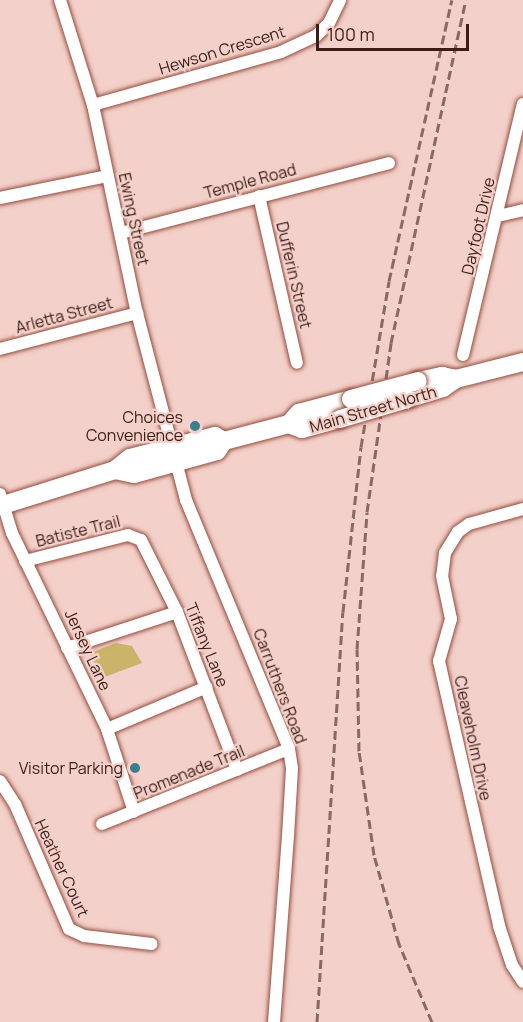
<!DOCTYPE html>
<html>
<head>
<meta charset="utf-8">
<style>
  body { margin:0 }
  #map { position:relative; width:523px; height:1022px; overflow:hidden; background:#f3d0c9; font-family:Manrope,sans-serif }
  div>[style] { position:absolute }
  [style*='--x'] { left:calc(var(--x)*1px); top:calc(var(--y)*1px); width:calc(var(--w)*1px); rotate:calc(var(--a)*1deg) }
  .green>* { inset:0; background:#cbb369 }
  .roads { filter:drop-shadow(0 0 2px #954b3d) drop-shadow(0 0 2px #954b3d) }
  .minor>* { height:12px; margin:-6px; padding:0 6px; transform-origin:6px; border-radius:6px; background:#fff }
  .primary>* { height:18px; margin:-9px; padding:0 9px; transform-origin:9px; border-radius:9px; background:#fff }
  .rail>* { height:3px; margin-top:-1.5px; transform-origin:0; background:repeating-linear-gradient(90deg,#8a6963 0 9px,transparent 0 13.5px) }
  .bridges { filter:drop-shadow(0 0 2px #954b3d) drop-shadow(0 0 2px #954b3d) }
  .primary-bridge>* { height:18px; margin:-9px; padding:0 9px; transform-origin:9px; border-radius:9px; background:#fff }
  .dots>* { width:16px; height:16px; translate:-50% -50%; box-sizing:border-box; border:3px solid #f3d0c9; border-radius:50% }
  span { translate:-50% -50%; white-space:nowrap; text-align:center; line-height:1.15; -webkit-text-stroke:4.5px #f3d0c9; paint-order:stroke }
  .street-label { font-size:16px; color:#3b1c16 }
  .poi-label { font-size:16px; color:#3b1c16 }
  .right { translate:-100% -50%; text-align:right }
  .scale { position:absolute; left:316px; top:24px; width:153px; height:27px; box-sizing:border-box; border:3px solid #3b1c16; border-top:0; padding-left:8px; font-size:18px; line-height:21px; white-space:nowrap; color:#3b1c16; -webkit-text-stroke:4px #f3d0c9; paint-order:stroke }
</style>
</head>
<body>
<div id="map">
  <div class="green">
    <div style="clip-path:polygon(116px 643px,132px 646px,142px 663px,102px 678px,90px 653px)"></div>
  </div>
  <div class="roads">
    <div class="minor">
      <div style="--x:60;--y:0;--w:110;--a:72.6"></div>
      <div style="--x:93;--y:105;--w:213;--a:78.1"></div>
      <div style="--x:137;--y:313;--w:193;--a:75.3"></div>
      <div style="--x:186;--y:500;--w:269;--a:67.5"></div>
      <div style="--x:289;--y:749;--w:20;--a:81"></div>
      <div style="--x:292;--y:769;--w:67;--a:93.4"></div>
      <div style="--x:288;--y:836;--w:187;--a:94.3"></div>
      <div style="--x:93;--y:105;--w:195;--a:-15.7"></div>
      <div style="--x:281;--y:52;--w:38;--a:-25"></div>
      <div style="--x:316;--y:36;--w:18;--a:-45"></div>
      <div style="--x:329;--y:23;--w:25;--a:-64"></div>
      <div style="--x:259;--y:196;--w:171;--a:77.2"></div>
      <div style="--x:0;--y:198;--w:109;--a:-11.6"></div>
      <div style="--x:498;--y:216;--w:26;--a:-13"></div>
      <div style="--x:121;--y:233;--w:277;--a:-14.6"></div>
      <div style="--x:0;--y:349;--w:142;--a:-14.7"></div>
      <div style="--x:463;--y:355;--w:258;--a:-76.6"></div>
      <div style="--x:0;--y:494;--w:41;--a:72.9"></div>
      <div style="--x:12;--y:533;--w:218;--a:64.1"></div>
      <div style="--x:107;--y:729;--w:87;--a:72"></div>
      <div style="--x:523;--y:509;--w:56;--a:164.5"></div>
      <div style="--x:469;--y:524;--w:14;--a:144"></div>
      <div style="--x:458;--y:532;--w:25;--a:122"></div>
      <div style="--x:445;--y:553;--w:23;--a:97"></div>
      <div style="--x:442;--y:576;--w:44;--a:78.2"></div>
      <div style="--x:451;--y:619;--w:44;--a:105.9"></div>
      <div style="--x:439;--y:661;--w:272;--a:77.2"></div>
      <div style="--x:499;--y:926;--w:41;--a:71.6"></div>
      <div style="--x:512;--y:965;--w:20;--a:57"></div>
      <div style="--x:25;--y:561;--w:106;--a:-14.2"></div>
      <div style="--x:128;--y:535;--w:14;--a:21"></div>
      <div style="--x:141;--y:540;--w:80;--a:63.4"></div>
      <div style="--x:177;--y:612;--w:169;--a:69.2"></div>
      <div style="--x:67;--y:648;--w:116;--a:-18.1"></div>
      <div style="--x:107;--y:729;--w:108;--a:-22.8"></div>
      <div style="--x:0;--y:781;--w:27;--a:57"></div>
      <div style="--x:15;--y:804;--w:136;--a:66.6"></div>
      <div style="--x:69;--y:929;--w:17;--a:25"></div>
      <div style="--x:84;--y:936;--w:68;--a:6.7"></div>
      <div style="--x:102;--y:824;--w:201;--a:-21.9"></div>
    </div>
    <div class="primary">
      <div style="--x:418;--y:381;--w:25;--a:-12"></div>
      <div style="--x:442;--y:376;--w:14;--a:12"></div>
      <div style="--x:407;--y:399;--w:38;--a:-17"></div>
      <div style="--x:443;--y:388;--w:16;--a:-35"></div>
      <div style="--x:456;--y:379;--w:69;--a:-14.2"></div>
      <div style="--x:289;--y:424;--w:14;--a:21"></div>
      <div style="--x:302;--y:429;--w:39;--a:-15"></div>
      <div style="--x:115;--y:470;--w:19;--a:12"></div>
      <div style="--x:134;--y:474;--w:86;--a:-15.5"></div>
      <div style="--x:217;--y:451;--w:12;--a:-55"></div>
      <div style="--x:224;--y:441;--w:67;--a:-14.7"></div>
      <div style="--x:289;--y:424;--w:15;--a:-48"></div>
      <div style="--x:299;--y:413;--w:54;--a:-15.1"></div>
      <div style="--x:0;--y:506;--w:121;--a:-17.4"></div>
      <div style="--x:115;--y:470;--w:19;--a:-39"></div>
      <div style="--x:130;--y:458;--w:88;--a:-14.5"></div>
      <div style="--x:215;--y:436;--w:10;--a:29"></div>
    </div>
  </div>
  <div class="rail">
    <div style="--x:317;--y:1022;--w:411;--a:-86.4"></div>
    <div style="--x:343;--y:612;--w:166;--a:-83.8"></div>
    <div style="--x:361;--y:447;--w:168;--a:-80.4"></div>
    <div style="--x:389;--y:281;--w:288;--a:-77.4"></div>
    <div style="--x:432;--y:1022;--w:85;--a:-112.9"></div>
    <div style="--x:399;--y:944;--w:92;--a:-105.7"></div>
    <div style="--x:374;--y:855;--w:105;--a:-98.2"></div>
    <div style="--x:359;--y:751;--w:102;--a:-91.1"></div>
    <div style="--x:357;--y:649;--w:137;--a:-85.8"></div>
    <div style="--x:367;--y:512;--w:171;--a:-81.9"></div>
    <div style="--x:391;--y:343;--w:351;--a:-77.7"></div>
  </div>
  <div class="bridges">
    <div class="primary-bridge">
      <div style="--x:351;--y:399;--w:69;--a:-15"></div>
      <div style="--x:340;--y:419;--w:70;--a:-16.6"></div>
    </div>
  </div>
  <div class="dots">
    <div style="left:195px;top:426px;background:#3a7f8c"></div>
    <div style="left:135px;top:768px;background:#3a7f8c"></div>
  </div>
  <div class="street-label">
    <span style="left:222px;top:50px;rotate:-17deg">Hewson Crescent</span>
    <span style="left:250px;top:181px;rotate:-15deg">Temple Road</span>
    <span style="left:134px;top:219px;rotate:78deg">Ewing Street</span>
    <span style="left:478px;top:226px;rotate:-77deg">Dayfoot Drive</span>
    <span style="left:294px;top:275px;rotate:77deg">Dufferin Street</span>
    <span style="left:64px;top:315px;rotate:-15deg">Arletta Street</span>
    <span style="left:373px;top:409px;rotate:-16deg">Main Street North</span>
    <span style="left:78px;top:531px;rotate:-14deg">Batiste Trail</span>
    <span style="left:207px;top:645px;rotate:68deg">Tiffany Lane</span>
    <span style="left:88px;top:650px;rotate:65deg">Jersey Lane</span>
    <span style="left:280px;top:686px;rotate:69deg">Carruthers Road</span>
    <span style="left:473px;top:738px;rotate:78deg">Cleaveholm Drive</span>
    <span style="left:189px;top:772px;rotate:-22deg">Promenade Trail</span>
    <span style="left:62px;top:868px;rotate:65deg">Heather Court</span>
  </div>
  <div class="poi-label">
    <span class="right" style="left:183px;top:426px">Choices<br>Convenience</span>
    <span class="right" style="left:123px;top:768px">Visitor Parking</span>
  </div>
  <div class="scale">100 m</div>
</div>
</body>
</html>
